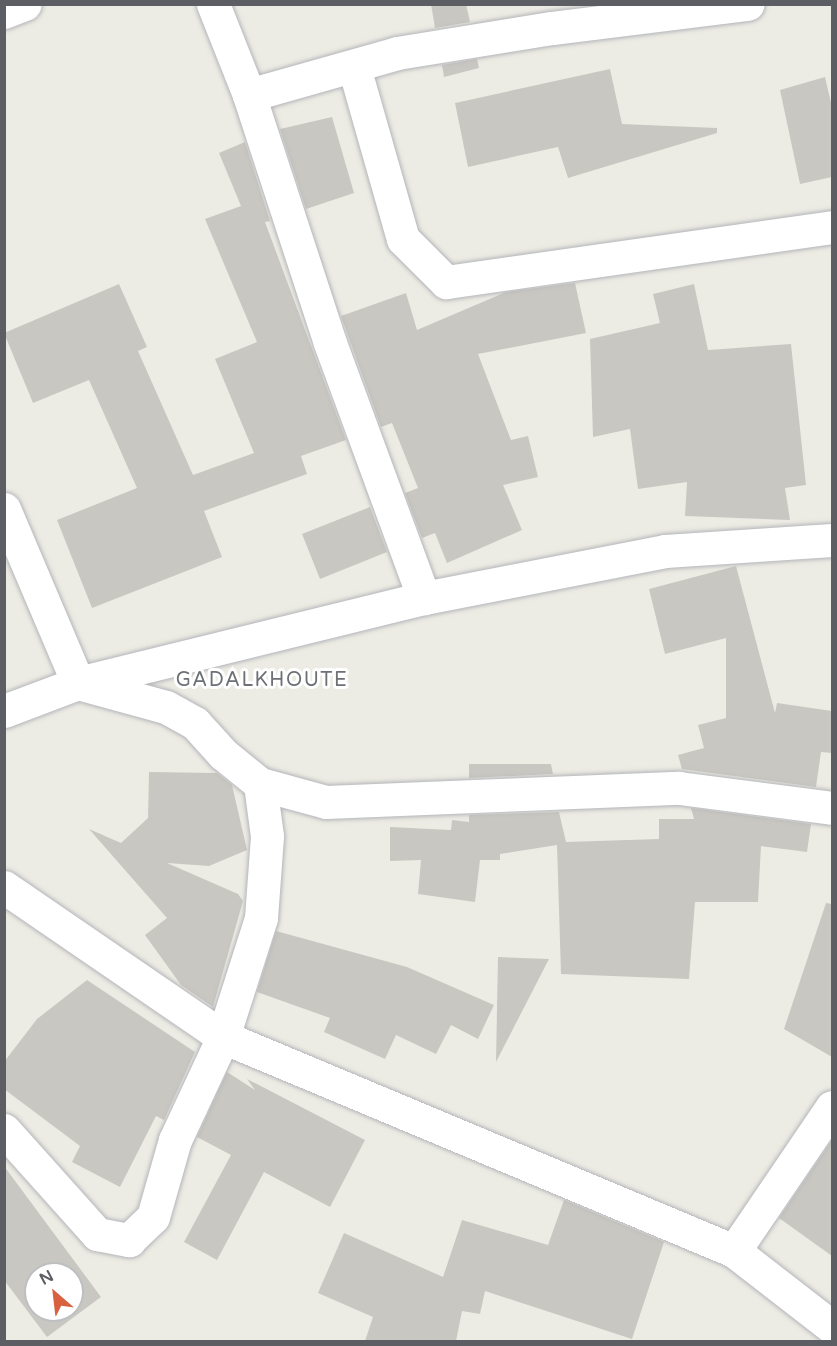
<!DOCTYPE html>
<html>
<head>
<meta charset="utf-8">
<style>
  body { margin:0 }
  #map { position:relative; width:837px; height:1346px; overflow:hidden; background:#edece4; font-family:"Varela Round",sans-serif }
  div>[style] { position:absolute }
  [style*='--x'] { left:calc(var(--x)*1px); top:calc(var(--y)*1px); width:calc(var(--w)*1px); rotate:calc(var(--a)*1deg) }
  .building>* { inset:0; background:#c9c7c1 }
  .roads { filter:drop-shadow(0 0 2px #b4b5ba) drop-shadow(0 0 2px #b4b5ba) }
  .street>* { height:33px; margin:-16.5px; padding:0 16.5px; transform-origin:16.5px; border-radius:16.5px; background:#fff }
  span { translate:-50% -50%; white-space:nowrap; text-align:center; line-height:1.15; -webkit-text-stroke:6px #fff; paint-order:stroke }
  .neighbourhood-label { font-size:20px; color:#6d7075; letter-spacing:1.5px }
  .frame { position:absolute; inset:0; border:6px solid #5c5e63; pointer-events:none }
  .north { position:absolute; left:24px; top:1262px; width:60px; height:60px; box-sizing:border-box; background:#fff; border:2px solid #bebfc1; border-radius:50%; rotate:332deg; font-size:16px; font-weight:700; line-height:24px; text-align:center; color:#5c5e63 }
  .north::after { content:''; display:block; margin:auto; width:21px; height:27px; background:#d8623f; clip-path:polygon(50% 0,100% 100%,50% 72%,0 100%) }
</style>
</head>
<body>
<div id="map">
  <div class="building">
    <div style="clip-path:polygon(431px 4px,466px 4px,470px 22px,435px 28px)"></div>
    <div style="clip-path:polygon(477px 59px,479px 68px,444px 77px,442px 65px)"></div>
    <div style="clip-path:polygon(610px 69px,622px 124px,717px 128px,717px 133px,568px 178px,558px 147px,468px 167px,455px 103px)"></div>
    <div style="clip-path:polygon(825px 77px,832px 107px,832px 177px,800px 184px,780px 90px)"></div>
    <div style="clip-path:polygon(332px 117px,354px 193px,306px 209px,280px 129px)"></div>
    <div style="clip-path:polygon(245px 142px,270px 221px,265px 222px,346px 440px,301px 456px,307px 474px,204px 511px,222px 557px,92px 608px,57px 520px,137px 488px,89px 380px,33px 403px,4px 333px,119px 284px,147px 347px,138px 351px,193px 475px,254px 453px,215px 359px,257px 342px,205px 219px,241px 206px,219px 153px)"></div>
    <div style="clip-path:polygon(575px 283px,586px 333px,478px 354px,511px 440px,528px 436px,538px 477px,503px 485px,522px 530px,447px 563px,435px 533px,422px 538px,405px 493px,418px 488px,392px 423px,381px 427px,341px 316px,406px 293px,417px 330px,506px 292px)"></div>
    <div style="clip-path:polygon(694px 284px,708px 350px,791px 344px,806px 485px,785px 488px,790px 520px,685px 516px,687px 482px,638px 489px,630px 429px,593px 437px,590px 339px,660px 323px,653px 294px)"></div>
    <div style="clip-path:polygon(370px 507px,387px 552px,320px 579px,302px 534px)"></div>
    <div style="clip-path:polygon(736px 566px,775px 713px,777px 703px,832px 711px,832px 753px,821px 752px,816px 787px,682px 769px,678px 755px,704px 748px,698px 725px,726px 718px,726px 638px,665px 654px,649px 589px)"></div>
    <div style="clip-path:polygon(469px 764px,551px 764px,553px 774px,469px 778px)"></div>
    <div style="clip-path:polygon(149px 772px,217px 773px,232px 785px,247px 850px,209px 866px,167px 863px,238px 894px,243px 901px,213px 1007px,181px 985px,145px 935px,167px 918px,89px 829px,121px 843px,148px 818px)"></div>
    <div style="clip-path:polygon(691px 808px,811px 824px,807px 852px,761px 846px,758px 902px,695px 902px,689px 979px,561px 974px,557px 845px,500px 854px,500px 860px,480px 860px,475px 902px,418px 894px,421px 860px,390px 861px,390px 827px,451px 830px,452px 820px,469px 822px,469px 815px,559px 812px,566px 842px,659px 839px,659px 819px,694px 819px)"></div>
    <div style="clip-path:polygon(826px 903px,832px 904px,832px 1057px,784px 1029px)"></div>
    <div style="clip-path:polygon(276px 931px,407px 967px,494px 1005px,478px 1039px,451px 1025px,436px 1054px,396px 1035px,385px 1059px,324px 1032px,330px 1018px,257px 992px)"></div>
    <div style="clip-path:polygon(498px 957px,549px 959px,496px 1062px)"></div>
    <div style="clip-path:polygon(87px 980px,195px 1052px,164px 1120px,156px 1116px,120px 1187px,72px 1162px,80px 1146px,4px 1089px,4px 1062px,37px 1019px)"></div>
    <div style="clip-path:polygon(227px 1072px,255px 1090px,247px 1079px,365px 1140px,330px 1207px,264px 1172px,217px 1260px,184px 1242px,231px 1155px,197px 1137px)"></div>
    <div style="clip-path:polygon(832px 1140px,832px 1256px,779px 1218px)"></div>
    <div style="clip-path:polygon(evenodd,4px 1166px,101px 1297px,47px 1337px,4px 1280px,4px 1166px,36px 1274px,72px 1274px,72px 1310px,36px 1310px,36px 1274px)"></div>
    <div style="clip-path:polygon(564px 1200px,664px 1242px,632px 1339px,485px 1291px,480px 1314px,462px 1311px,456px 1341px,365px 1341px,373px 1317px,318px 1293px,344px 1233px,443px 1277px,462px 1220px,548px 1245px)"></div>
  </div>
  <div class="roads">
    <div class="street">
      <div style="--x:213;--y:4;--w:98;--a:68.4"></div>
      <div style="--x:249;--y:95;--w:261;--a:71.9"></div>
      <div style="--x:330;--y:343;--w:272;--a:69.8"></div>
      <div style="--x:4;--y:12;--w:22;--a:-21"></div>
      <div style="--x:354;--y:67;--w:179;--a:74.1"></div>
      <div style="--x:403;--y:239;--w:61;--a:45"></div>
      <div style="--x:446;--y:282;--w:390;--a:-8.1"></div>
      <div style="--x:249;--y:95;--w:154;--a:-15.8"></div>
      <div style="--x:397;--y:53;--w:157;--a:-9.2"></div>
      <div style="--x:552;--y:28;--w:197;--a:-7"></div>
      <div style="--x:4;--y:509;--w:189;--a:67"></div>
      <div style="--x:78;--y:683;--w:91;--a:15.3"></div>
      <div style="--x:166;--y:707;--w:33;--a:29"></div>
      <div style="--x:195;--y:723;--w:42;--a:47.9"></div>
      <div style="--x:223;--y:754;--w:48;--a:39"></div>
      <div style="--x:260;--y:784;--w:68;--a:15.3"></div>
      <div style="--x:326;--y:802;--w:353;--a:-2.3"></div>
      <div style="--x:679;--y:788;--w:154;--a:7.4"></div>
      <div style="--x:4;--y:711;--w:79;--a:-20.7"></div>
      <div style="--x:78;--y:683;--w:356;--a:-13.8"></div>
      <div style="--x:424;--y:598;--w:246;--a:-11"></div>
      <div style="--x:665;--y:551;--w:167;--a:-3.8"></div>
      <div style="--x:4;--y:887;--w:265;--a:34.4"></div>
      <div style="--x:223;--y:1037;--w:554;--a:22.72"></div>
      <div style="--x:734;--y:1251;--w:124;--a:37.8"></div>
      <div style="--x:4;--y:1130;--w:140;--a:48.2"></div>
      <div style="--x:97;--y:1234;--w:33;--a:11"></div>
      <div style="--x:129;--y:1240;--w:33;--a:-44"></div>
      <div style="--x:153;--y:1217;--w:80;--a:-74.1"></div>
      <div style="--x:175;--y:1140;--w:114;--a:-65"></div>
      <div style="--x:223;--y:1037;--w:125;--a:-72.3"></div>
      <div style="--x:261;--y:918;--w:82;--a:-85.8"></div>
      <div style="--x:267;--y:836;--w:52;--a:-97.7"></div>
      <div style="--x:734;--y:1251;--w:174;--a:-55.8"></div>
    </div>
  </div>
  <div class="neighbourhood-label">
    <span style="left:262px;top:680px">GADALKHOUTE</span>
  </div>
  <div class="frame"></div>
  <div class="north">N</div>
</div>
</body>
</html>
